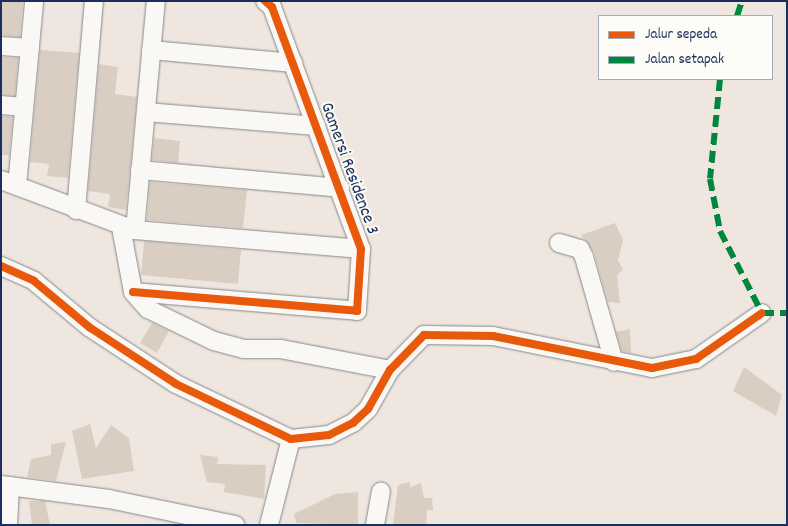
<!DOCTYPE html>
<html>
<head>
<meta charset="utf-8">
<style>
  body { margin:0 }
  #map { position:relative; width:788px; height:526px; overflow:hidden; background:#efe7df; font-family:Dekko,sans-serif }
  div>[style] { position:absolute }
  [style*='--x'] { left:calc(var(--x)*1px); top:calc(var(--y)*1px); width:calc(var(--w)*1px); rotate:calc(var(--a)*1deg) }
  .building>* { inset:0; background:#dacec3 }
  .roads { filter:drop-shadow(0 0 1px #86878c) drop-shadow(0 0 1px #86878c) }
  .street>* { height:18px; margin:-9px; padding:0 9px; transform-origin:9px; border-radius:9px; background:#f9f8f5 }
  .quiet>* { height:6px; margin-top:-3px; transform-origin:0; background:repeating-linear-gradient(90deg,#00873e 0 12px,transparent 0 18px) }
  .cycleway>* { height:8px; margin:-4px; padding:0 4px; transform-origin:4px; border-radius:4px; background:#e8590c }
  span { translate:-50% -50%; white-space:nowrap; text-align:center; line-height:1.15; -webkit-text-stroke:4px #fdfcf7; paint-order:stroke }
  .street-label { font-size:18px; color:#1b2f5e }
  .frame { position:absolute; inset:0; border:2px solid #1b2f5e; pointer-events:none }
  .legend { position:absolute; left:598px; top:15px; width:175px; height:65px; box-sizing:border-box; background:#fdfcf7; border:1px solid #a3aaba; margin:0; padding:6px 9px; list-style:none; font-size:15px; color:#1b2f5e }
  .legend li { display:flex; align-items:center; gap:10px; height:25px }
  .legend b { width:25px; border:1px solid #a3aaba }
</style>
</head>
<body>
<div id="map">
  <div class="building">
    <div style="clip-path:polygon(1px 1px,23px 1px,20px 37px,1px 35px)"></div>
    <div style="clip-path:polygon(40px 50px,79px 53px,68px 178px,47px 176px,49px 164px,30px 162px)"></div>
    <div style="clip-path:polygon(1px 57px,18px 58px,15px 96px,1px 94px)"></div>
    <div style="clip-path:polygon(99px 64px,118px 67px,115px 94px,137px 97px,126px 210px,108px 207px,110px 194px,88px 191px)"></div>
    <div style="clip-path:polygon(1px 116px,13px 117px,9px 155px,1px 155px)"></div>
    <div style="clip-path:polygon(154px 138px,180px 141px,178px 163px,152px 160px)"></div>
    <div style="clip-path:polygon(150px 182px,247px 190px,243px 228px,147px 220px)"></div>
    <div style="clip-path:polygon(615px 223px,623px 240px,618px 260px,623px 270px,617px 275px,620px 303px,608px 302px,594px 252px,581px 235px)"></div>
    <div style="clip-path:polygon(144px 241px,241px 250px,238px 284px,141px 275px)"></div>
    <div style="clip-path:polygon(152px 323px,169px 331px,157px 353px,140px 343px)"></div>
    <div style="clip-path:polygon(630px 329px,631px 353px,622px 351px,616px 332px)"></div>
    <div style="clip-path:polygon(744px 367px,782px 395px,776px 416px,733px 391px)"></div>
    <div style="clip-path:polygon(90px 424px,96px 448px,111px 425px,129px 438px,134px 471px,82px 479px,72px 431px)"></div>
    <div style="clip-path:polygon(66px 442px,56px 481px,27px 477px,31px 459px,51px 455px,51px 444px)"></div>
    <div style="clip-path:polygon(200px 455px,218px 457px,217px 464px,266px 465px,264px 499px,224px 492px,225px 484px,207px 482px)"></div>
    <div style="clip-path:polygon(410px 482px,410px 487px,421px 483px,424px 498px,432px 498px,433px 510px,427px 510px,426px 525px,393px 525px,398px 485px)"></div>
    <div style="clip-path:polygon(358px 492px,358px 525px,296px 523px,294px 514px,335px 494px)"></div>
    <div style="clip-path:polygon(29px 501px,45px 501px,50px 525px,32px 525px)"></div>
  </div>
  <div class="roads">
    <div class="street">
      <div style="--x:1;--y:46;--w:29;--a:4"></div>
      <div style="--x:151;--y:50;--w:143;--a:5.2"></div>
      <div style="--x:1;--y:105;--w:23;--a:5"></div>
      <div style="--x:146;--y:112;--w:171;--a:4.7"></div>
      <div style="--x:140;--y:170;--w:201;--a:5.1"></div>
      <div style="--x:1;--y:180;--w:143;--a:20.5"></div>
      <div style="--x:135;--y:230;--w:227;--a:4.8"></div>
      <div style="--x:17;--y:186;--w:186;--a:-84.7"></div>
      <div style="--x:76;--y:210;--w:210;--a:-85.1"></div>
      <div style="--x:121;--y:227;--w:66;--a:79.5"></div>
      <div style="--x:133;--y:292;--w:23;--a:49"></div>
      <div style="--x:148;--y:309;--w:73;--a:25.9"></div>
      <div style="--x:214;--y:341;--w:30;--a:15"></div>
      <div style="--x:243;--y:349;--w:38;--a:0"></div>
      <div style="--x:281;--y:349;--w:111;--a:10.9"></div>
      <div style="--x:135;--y:230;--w:230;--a:-84.8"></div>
      <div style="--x:559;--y:243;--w:22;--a:16"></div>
      <div style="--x:580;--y:249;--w:9;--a:63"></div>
      <div style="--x:584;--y:257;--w:109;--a:74.1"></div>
      <div style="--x:1;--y:266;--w:36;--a:24"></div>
      <div style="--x:34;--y:281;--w:72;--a:39.9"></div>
      <div style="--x:89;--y:327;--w:104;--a:33.2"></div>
      <div style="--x:176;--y:384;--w:127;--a:25.6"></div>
      <div style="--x:291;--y:439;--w:38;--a:-6"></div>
      <div style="--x:329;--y:435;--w:27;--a:-27"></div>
      <div style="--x:353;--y:423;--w:21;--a:-43"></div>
      <div style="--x:368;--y:409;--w:45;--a:-60.6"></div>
      <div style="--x:390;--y:370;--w:49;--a:-45.8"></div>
      <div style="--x:424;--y:335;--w:69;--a:0.8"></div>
      <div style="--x:493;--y:336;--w:162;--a:11.4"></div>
      <div style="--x:652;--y:368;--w:45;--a:-11.6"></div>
      <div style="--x:696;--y:359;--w:80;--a:-34.9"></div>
      <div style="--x:133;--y:292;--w:225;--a:4.8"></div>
      <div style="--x:357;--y:311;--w:62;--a:-86.3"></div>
      <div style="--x:361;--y:249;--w:258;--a:-110.2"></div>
      <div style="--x:272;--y:7;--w:9;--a:-139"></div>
      <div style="--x:1;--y:485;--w:109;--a:7.4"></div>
      <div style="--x:109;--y:499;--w:129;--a:11.7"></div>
      <div style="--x:8;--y:525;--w:39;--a:-87"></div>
      <div style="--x:269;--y:525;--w:89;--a:-75.7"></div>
      <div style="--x:375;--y:525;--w:34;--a:-80"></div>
    </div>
  </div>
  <div class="quiet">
    <div style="--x:737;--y:16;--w:16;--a:-72"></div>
    <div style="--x:720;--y:79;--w:100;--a:95.7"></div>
    <div style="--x:710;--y:179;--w:53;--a:79.1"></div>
    <div style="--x:720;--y:231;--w:92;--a:62.9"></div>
    <div style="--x:762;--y:313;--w:25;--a:0"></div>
  </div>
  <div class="cycleway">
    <div style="--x:1;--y:266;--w:36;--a:24"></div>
    <div style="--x:34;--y:281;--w:72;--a:39.9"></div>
    <div style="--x:89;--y:327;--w:104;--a:33.2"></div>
    <div style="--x:176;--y:384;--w:127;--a:25.6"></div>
    <div style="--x:291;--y:439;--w:38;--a:-6"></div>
    <div style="--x:329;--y:435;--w:27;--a:-27"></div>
    <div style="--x:353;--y:423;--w:21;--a:-43"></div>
    <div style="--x:368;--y:409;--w:45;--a:-60.6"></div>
    <div style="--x:390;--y:370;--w:49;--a:-45.8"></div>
    <div style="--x:424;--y:335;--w:69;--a:0.8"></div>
    <div style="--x:493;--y:336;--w:162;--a:11.4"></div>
    <div style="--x:652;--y:368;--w:45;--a:-11.6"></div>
    <div style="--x:696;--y:359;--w:80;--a:-34.9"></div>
    <div style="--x:133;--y:292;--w:225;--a:4.8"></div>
    <div style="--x:357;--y:311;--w:62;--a:-86.3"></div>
    <div style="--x:361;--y:249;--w:258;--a:-110.2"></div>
    <div style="--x:272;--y:7;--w:9;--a:-139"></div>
  </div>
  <div class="street-label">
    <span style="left:348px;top:169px;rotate:70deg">Gamersi Residence 3</span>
  </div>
  <div class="frame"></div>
  <ul class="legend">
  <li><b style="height:6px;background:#e8590c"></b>Jalur sepeda</li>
  <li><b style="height:6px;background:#00873e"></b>Jalan setapak</li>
  </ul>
</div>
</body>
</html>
